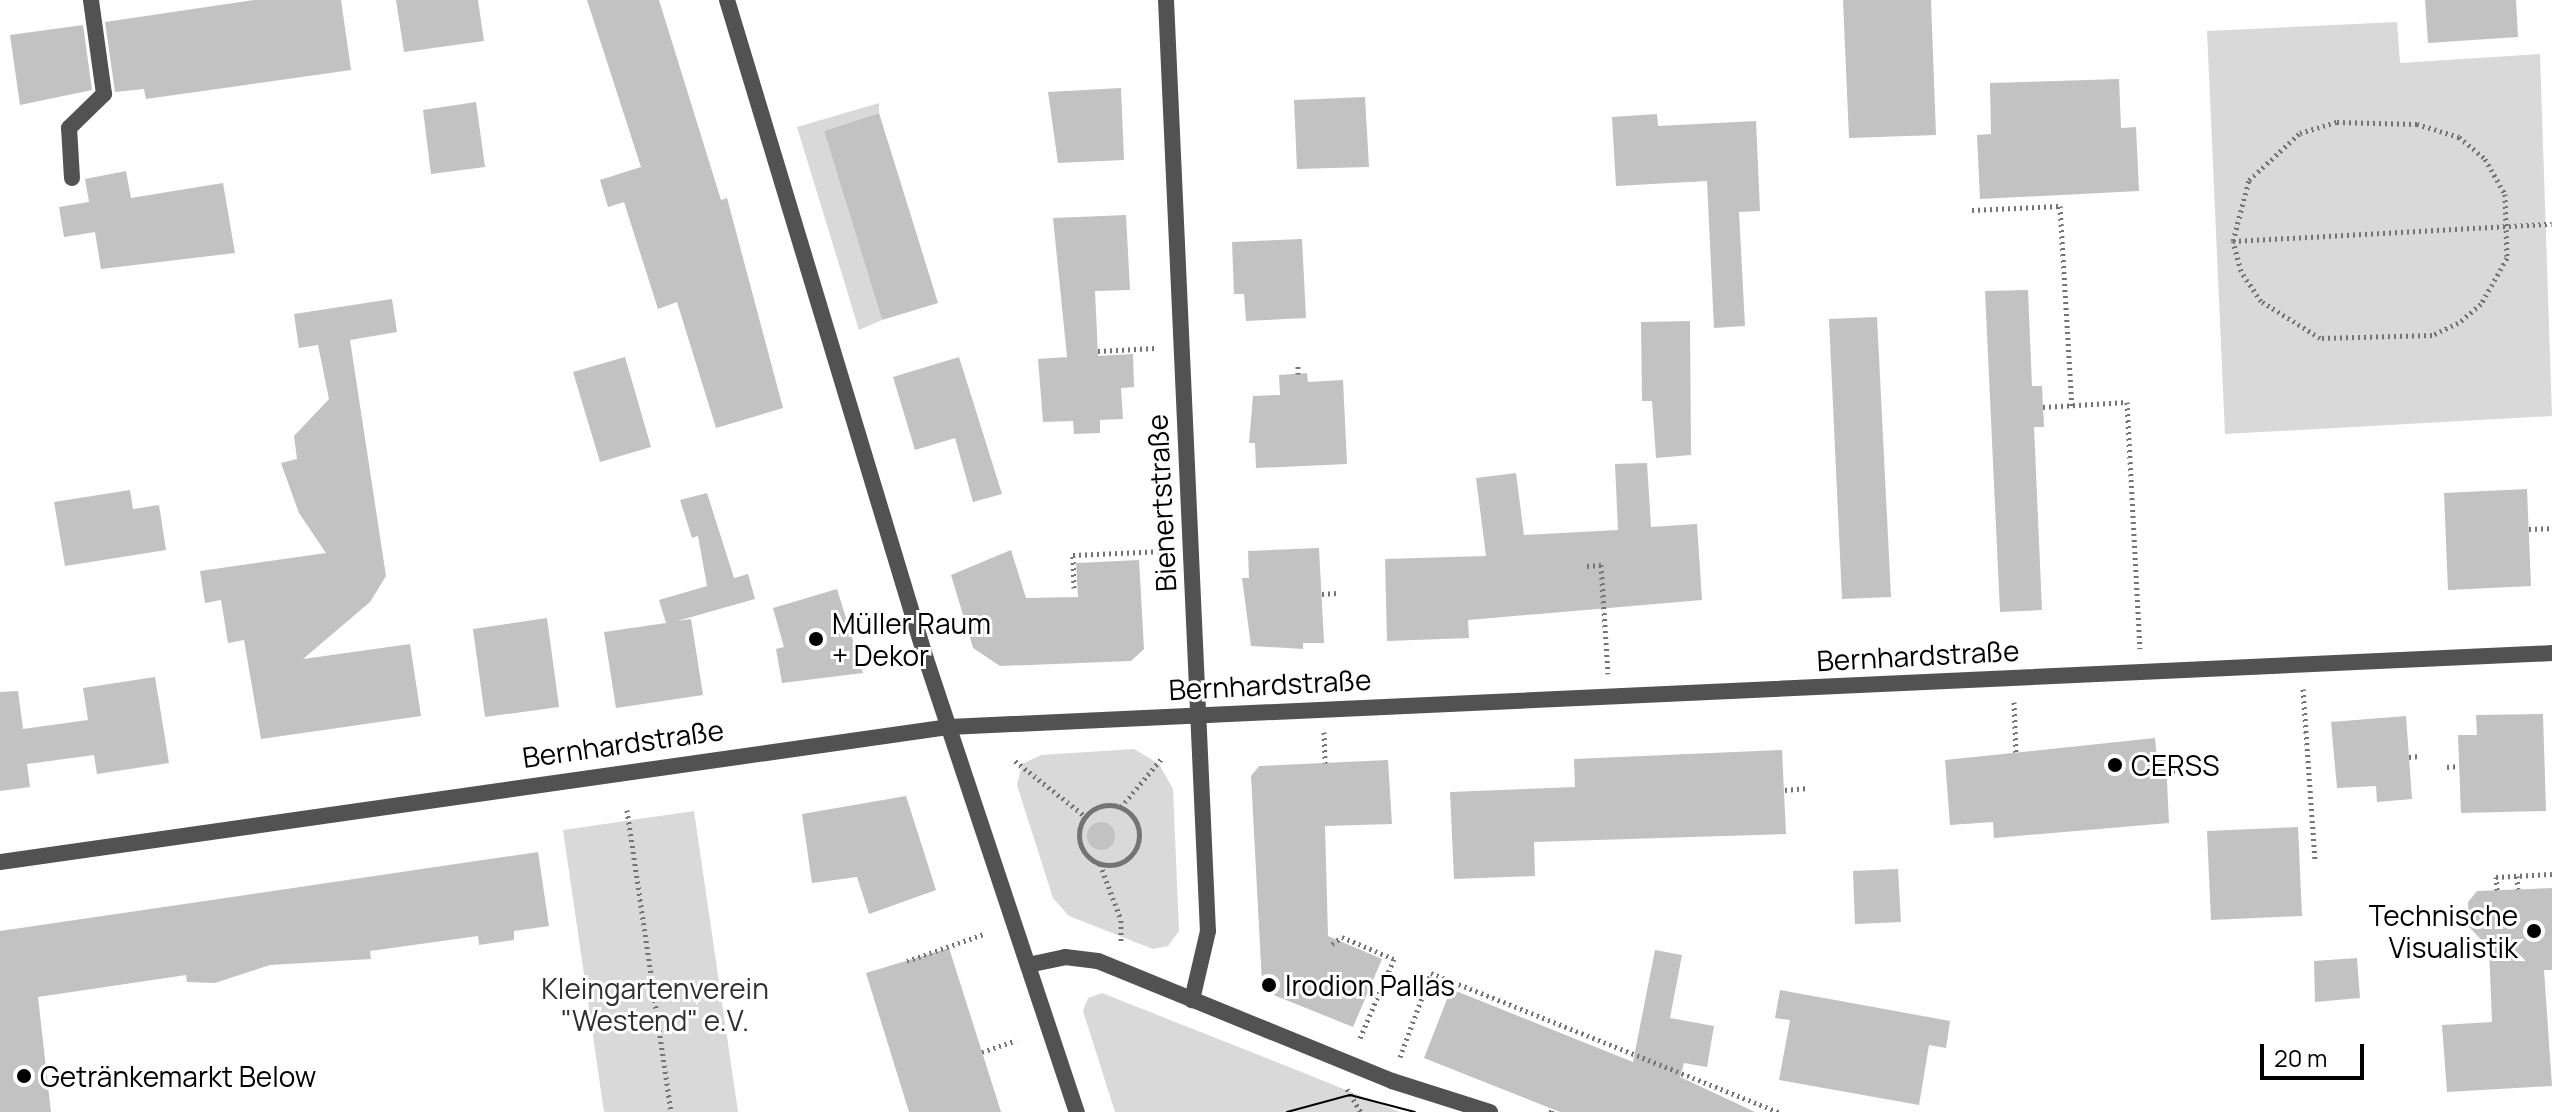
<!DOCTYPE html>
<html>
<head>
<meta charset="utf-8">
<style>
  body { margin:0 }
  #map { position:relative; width:2552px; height:1112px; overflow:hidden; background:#fff; font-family:Manrope,sans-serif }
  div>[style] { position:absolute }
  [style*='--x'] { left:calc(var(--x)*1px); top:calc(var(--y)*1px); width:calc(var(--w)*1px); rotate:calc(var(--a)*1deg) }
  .green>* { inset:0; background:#d9d9d9 }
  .building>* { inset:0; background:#c2c2c2 }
  .round { border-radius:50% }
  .path>* { height:5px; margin-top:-2.5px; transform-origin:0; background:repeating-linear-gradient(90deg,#747474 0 2px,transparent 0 6px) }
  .path>.ring { margin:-2.5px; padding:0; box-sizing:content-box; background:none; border:5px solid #747474; border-radius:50% }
  .service>* { height:16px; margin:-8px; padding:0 8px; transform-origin:8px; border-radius:8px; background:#525252 }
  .minor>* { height:16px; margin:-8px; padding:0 8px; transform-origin:8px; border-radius:8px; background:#525252 }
  .tertiary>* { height:16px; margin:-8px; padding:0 8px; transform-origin:8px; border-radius:8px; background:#525252 }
  .tram>* { height:2px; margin:-1px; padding:0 1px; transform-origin:1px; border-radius:1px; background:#000 }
  .dots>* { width:22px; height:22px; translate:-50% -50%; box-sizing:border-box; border:4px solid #fff; border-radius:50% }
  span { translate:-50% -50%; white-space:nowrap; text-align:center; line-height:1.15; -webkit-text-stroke:6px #fff; paint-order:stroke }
  .street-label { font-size:28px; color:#000 }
  .poi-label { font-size:28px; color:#000 }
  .left { translate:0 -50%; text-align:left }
  .right { translate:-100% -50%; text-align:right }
  .park-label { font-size:28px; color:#303030 }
  .scale { position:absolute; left:2260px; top:1044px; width:104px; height:36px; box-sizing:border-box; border:4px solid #000; border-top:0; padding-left:10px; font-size:24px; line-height:28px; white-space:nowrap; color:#000; -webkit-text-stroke:6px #fff; paint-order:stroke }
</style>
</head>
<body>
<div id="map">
  <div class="green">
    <div style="clip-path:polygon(2397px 22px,2400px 63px,2540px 54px,2552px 416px,2225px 434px,2207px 31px)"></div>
    <div style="clip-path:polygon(879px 103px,879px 113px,824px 131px,882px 320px,859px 330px,797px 127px)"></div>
    <div style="clip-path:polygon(1134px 749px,1159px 764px,1173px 789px,1179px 931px,1168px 946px,1153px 949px,1069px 916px,1053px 898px,1017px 785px,1022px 764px,1041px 755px)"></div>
    <div style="clip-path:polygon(694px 811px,738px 1112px,604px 1112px,563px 830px)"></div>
    <div style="clip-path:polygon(1102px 993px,1309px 1075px,1400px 1112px,1115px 1112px,1083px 1011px,1088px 998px)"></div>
  </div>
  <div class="building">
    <div style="clip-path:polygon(254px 0,341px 0,351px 70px,146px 99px,144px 89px,115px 92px,105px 22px)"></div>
    <div style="clip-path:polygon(396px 0,478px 0,484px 41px,404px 52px)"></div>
    <div style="clip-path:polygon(587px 0,659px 0,721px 200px,727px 198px,783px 408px,716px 428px,677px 302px,658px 309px,624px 202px,608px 207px,600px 180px,641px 167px)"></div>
    <div style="clip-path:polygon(1843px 0,1931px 0,1936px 135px,1849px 138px)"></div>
    <div style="clip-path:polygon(2425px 0,2516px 0,2518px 37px,2428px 43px)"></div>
    <div style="clip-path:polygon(83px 25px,92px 90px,20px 105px,10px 35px)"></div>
    <div style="clip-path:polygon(2119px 79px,2121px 128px,2136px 127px,2139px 191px,1980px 199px,1977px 135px,1991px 134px,1990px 83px)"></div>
    <div style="clip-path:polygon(1121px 88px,1124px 160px,1058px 163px,1048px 92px)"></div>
    <div style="clip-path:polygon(1365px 97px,1369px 167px,1297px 169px,1294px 100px)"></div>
    <div style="clip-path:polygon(476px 102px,485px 167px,431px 174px,423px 110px)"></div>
    <div style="clip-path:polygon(879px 113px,938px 303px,882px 320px,824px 131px)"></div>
    <div style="clip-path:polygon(1657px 114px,1658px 126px,1756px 121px,1760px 211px,1739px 212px,1745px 326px,1714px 328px,1707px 181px,1616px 186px,1612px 117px)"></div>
    <div style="clip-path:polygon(126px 171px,131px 198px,223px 183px,235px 253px,101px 269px,95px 232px,64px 237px,59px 207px,89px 202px,85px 179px)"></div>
    <div style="clip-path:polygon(1126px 215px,1130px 290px,1095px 291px,1098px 356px,1133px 354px,1134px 387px,1121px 388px,1123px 419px,1100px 420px,1100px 433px,1074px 434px,1073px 421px,1043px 422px,1038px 359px,1067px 357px,1053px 218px)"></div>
    <div style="clip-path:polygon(1302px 239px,1306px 318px,1246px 321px,1244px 294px,1234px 294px,1232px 242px)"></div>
    <div style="clip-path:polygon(2028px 290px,2032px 386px,2042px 386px,2044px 427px,2034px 427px,2042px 610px,2000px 612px,1985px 291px)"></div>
    <div style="clip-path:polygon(392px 299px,397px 332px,350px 340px,386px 576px,370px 602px,303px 659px,410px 644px,421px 716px,261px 739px,244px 640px,228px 643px,221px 600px,205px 603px,200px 571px,326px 553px,299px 513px,281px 463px,297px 459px,294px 436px,329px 399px,318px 345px,299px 348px,294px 314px)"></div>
    <div style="clip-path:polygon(1877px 317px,1891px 597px,1842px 599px,1829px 319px)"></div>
    <div style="clip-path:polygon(1690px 321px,1691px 455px,1656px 458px,1652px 401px,1642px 401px,1641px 322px)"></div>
    <div style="clip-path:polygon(625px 357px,651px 447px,600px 462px,573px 372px)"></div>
    <div style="clip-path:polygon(959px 357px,1002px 494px,973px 502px,955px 438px,915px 450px,893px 377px)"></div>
    <div style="clip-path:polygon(1307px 373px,1308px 382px,1343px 380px,1347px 464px,1256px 468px,1255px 443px,1249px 443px,1253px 396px,1280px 395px,1279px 375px)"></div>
    <div style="clip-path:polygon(1647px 463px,1651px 527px,1697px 524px,1702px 600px,1468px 620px,1469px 638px,1387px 641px,1385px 559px,1486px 556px,1476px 478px,1516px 473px,1524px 535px,1618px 530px,1615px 464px)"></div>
    <div style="clip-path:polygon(2527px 489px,2531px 586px,2448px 590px,2444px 493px)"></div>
    <div style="clip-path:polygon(130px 490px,133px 509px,159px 505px,166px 550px,65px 566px,54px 502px)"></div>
    <div style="clip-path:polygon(707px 493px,734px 578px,748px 574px,755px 599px,677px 621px,691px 619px,703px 695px,616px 708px,604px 632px,666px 623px,659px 600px,707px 586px,698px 536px,692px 538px,680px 500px)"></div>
    <div style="clip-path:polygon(1319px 548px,1324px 643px,1303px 643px,1303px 649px,1251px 646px,1242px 578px,1249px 578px,1248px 551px)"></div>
    <div style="clip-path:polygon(1011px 550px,1026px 598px,1078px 597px,1076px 563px,1139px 560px,1144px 649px,1131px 661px,1000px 666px,973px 648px,951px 575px)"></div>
    <div style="clip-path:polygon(837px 589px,863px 673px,782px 683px,776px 649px,784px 647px,773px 608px)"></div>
    <div style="clip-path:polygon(547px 618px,559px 707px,485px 717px,473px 629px)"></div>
    <div style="clip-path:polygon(155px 677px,169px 763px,97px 774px,94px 755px,27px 764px,30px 787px,0 791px,0 692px,18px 691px,23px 729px,88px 720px,83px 688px)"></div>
    <div style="clip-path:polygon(2543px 714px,2546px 811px,2461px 813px,2458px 735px,2477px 735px,2476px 715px)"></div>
    <div style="clip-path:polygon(2406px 716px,2412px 799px,2377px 802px,2376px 786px,2337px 788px,2331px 722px)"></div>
    <div style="clip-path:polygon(2155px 738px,2157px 760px,2166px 760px,2169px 823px,1994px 838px,1993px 822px,1950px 825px,1945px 760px)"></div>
    <div style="clip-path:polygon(1782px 750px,1786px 834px,1534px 842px,1535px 876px,1454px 879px,1450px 792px,1575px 787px,1574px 759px)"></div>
    <div style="clip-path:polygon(1388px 760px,1392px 824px,1325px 826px,1328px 936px,1382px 959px,1353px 1027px,1271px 994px,1262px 983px,1251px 776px,1259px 766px)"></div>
    <div style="clip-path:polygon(906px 796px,936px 890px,869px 914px,857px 877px,812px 883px,802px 814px)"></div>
    <div class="round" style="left:1087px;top:822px;width:28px;height:28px"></div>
    <div style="clip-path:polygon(2298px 827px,2302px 916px,2211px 920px,2207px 831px)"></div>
    <div style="clip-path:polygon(538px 852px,549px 926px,514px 931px,514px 940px,479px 945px,478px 936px,370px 951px,371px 959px,270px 965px,215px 983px,187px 982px,186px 975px,38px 997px,51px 1112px,0 1112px,0 931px)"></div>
    <div style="clip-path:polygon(1898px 869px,1901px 922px,1855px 924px,1853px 871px)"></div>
    <div style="clip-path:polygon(2552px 888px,2552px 970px,2544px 970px,2552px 1086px,2447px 1092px,2442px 1025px,2492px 1022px,2489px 948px,2469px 927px,2468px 902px,2477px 891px)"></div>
    <div style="clip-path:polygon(949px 948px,982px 1052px,1001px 1112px,909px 1112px,866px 973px)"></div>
    <div style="clip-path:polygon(1655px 950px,1682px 955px,1670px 1018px,1714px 1026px,1707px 1067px,1684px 1063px,1680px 1077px,1755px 1112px,1560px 1112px,1424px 1058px,1451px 989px,1633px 1062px)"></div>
    <div style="clip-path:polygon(2357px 958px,2360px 998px,2315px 1002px,2314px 961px)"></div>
    <div style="clip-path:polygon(1780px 990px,1950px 1021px,1946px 1048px,1929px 1045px,1919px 1105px,1779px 1080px,1790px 1020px,1775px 1018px)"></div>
  </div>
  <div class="path">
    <div style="--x:2337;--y:122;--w:80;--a:1.4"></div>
    <div style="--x:2417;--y:124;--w:44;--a:17.2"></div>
    <div style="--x:2459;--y:137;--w:34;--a:40"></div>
    <div style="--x:2485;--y:159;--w:40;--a:60.3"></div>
    <div style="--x:2505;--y:194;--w:64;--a:88.2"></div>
    <div style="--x:2507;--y:258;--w:53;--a:119.5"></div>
    <div style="--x:2481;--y:304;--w:30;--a:140"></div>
    <div style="--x:2458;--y:323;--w:29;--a:155"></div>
    <div style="--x:2432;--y:335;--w:112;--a:178.5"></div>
    <div style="--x:2320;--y:338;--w:70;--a:-147.9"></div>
    <div style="--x:2261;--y:301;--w:36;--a:-124"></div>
    <div style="--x:2241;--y:271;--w:31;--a:-105"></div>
    <div style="--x:2233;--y:241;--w:63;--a:-75.3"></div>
    <div style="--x:2249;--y:180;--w:69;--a:-42.7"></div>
    <div style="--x:2300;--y:133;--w:39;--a:-17"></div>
    <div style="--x:1972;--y:210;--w:88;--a:-2.6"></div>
    <div style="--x:2060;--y:206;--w:200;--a:86.6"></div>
    <div style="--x:2233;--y:241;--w:319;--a:-3.1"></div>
    <div style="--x:1098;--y:351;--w:58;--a:-3"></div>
    <div style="--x:1298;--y:374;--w:10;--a:-90"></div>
    <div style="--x:2043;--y:407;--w:84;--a:-3.4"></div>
    <div style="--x:2127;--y:402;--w:247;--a:87"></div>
    <div style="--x:2529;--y:529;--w:23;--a:-2"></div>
    <div style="--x:1587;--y:566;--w:14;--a:-4"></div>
    <div style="--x:1601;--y:565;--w:109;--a:86.3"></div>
    <div style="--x:1074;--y:588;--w:33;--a:-92"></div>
    <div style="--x:1073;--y:555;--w:92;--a:-2.5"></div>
    <div style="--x:1322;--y:594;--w:14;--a:-4"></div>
    <div style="--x:2303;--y:689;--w:171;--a:86"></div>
    <div style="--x:2014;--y:702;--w:53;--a:87.8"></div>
    <div style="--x:1324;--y:732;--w:31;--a:88"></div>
    <div style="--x:2409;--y:757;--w:10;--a:-6"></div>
    <div style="--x:1015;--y:761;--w:89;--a:38.2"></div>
    <div style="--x:2447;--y:767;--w:12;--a:-5"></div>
    <div style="--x:2167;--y:771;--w:19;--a:-3"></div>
    <div style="--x:1785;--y:790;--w:23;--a:-5"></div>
    <div class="ring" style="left:1079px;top:805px;width:55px;height:55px"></div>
    <div style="--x:1121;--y:807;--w:64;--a:-50.1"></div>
    <div style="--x:627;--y:810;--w:305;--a:81.7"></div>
    <div style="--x:1100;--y:864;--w:60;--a:69.4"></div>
    <div style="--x:1121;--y:920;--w:24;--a:90"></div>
    <div style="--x:2517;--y:876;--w:13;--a:86"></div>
    <div style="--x:2497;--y:890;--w:13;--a:-94"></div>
    <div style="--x:2496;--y:877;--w:56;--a:-3.1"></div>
    <div style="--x:1332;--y:944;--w:12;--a:-35"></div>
    <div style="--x:1342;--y:937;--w:56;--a:22.9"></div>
    <div style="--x:1394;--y:959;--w:86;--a:113.3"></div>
    <div style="--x:907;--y:961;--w:82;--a:-19.3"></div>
    <div style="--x:982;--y:1052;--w:36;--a:-19"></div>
    <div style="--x:1400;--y:1057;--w:90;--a:-69.7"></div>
    <div style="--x:1431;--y:973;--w:375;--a:21.8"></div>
    <div style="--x:1347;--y:1089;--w:27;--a:59"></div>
    <div style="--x:1551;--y:1112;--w:3;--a:-72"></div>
  </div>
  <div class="service">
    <div style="--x:72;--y:178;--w:50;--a:-93.4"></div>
    <div style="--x:69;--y:128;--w:49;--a:-44.2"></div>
    <div style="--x:104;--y:94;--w:95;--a:-97.9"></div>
  </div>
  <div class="minor">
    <div style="--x:1166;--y:0;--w:932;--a:87.42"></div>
    <div style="--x:1208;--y:931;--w:71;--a:103.1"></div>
    <div style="--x:0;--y:862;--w:959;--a:-8.1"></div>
    <div style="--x:949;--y:727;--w:1605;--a:-2.64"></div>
  </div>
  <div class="tertiary">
    <div style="--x:727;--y:0;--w:688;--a:73.2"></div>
    <div style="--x:926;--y:659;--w:478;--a:71.6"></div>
    <div style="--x:1028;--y:965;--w:38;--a:-12"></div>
    <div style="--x:1065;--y:957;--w:33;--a:7"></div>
    <div style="--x:1098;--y:961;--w:318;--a:22.2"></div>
    <div style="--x:1392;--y:1081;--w:103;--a:17.6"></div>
  </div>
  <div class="tram">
    <div style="--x:1287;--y:1112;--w:65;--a:-15.1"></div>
    <div style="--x:1350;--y:1095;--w:67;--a:14.7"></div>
  </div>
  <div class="dots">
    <div style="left:816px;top:639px;background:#000"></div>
    <div style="left:2115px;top:765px;background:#000"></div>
    <div style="left:2534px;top:931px;background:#000"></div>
    <div style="left:1269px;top:985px;background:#000"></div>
    <div style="left:24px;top:1076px;background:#000"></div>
  </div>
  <div class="street-label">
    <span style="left:1161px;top:503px;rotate:-93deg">Bienertstraße</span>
    <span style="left:1918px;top:655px;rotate:-3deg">Bernhardstraße</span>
    <span style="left:1270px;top:684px;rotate:-3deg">Bernhardstraße</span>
    <span style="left:623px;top:743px;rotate:-8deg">Bernhardstraße</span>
  </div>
  <div class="poi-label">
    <span class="left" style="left:832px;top:639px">Müller Raum<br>+ Dekor</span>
    <span class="left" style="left:2131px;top:765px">CERSS</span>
    <span class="right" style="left:2518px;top:931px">Technische<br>Visualistik</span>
    <span class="left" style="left:1285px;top:985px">Irodion Pallas</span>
    <span class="left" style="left:40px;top:1076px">Getränkemarkt Below</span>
  </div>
  <div class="park-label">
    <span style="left:655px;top:1004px">Kleingartenverein<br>"Westend" e.V.</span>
  </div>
  <div class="scale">20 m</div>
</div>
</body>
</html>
